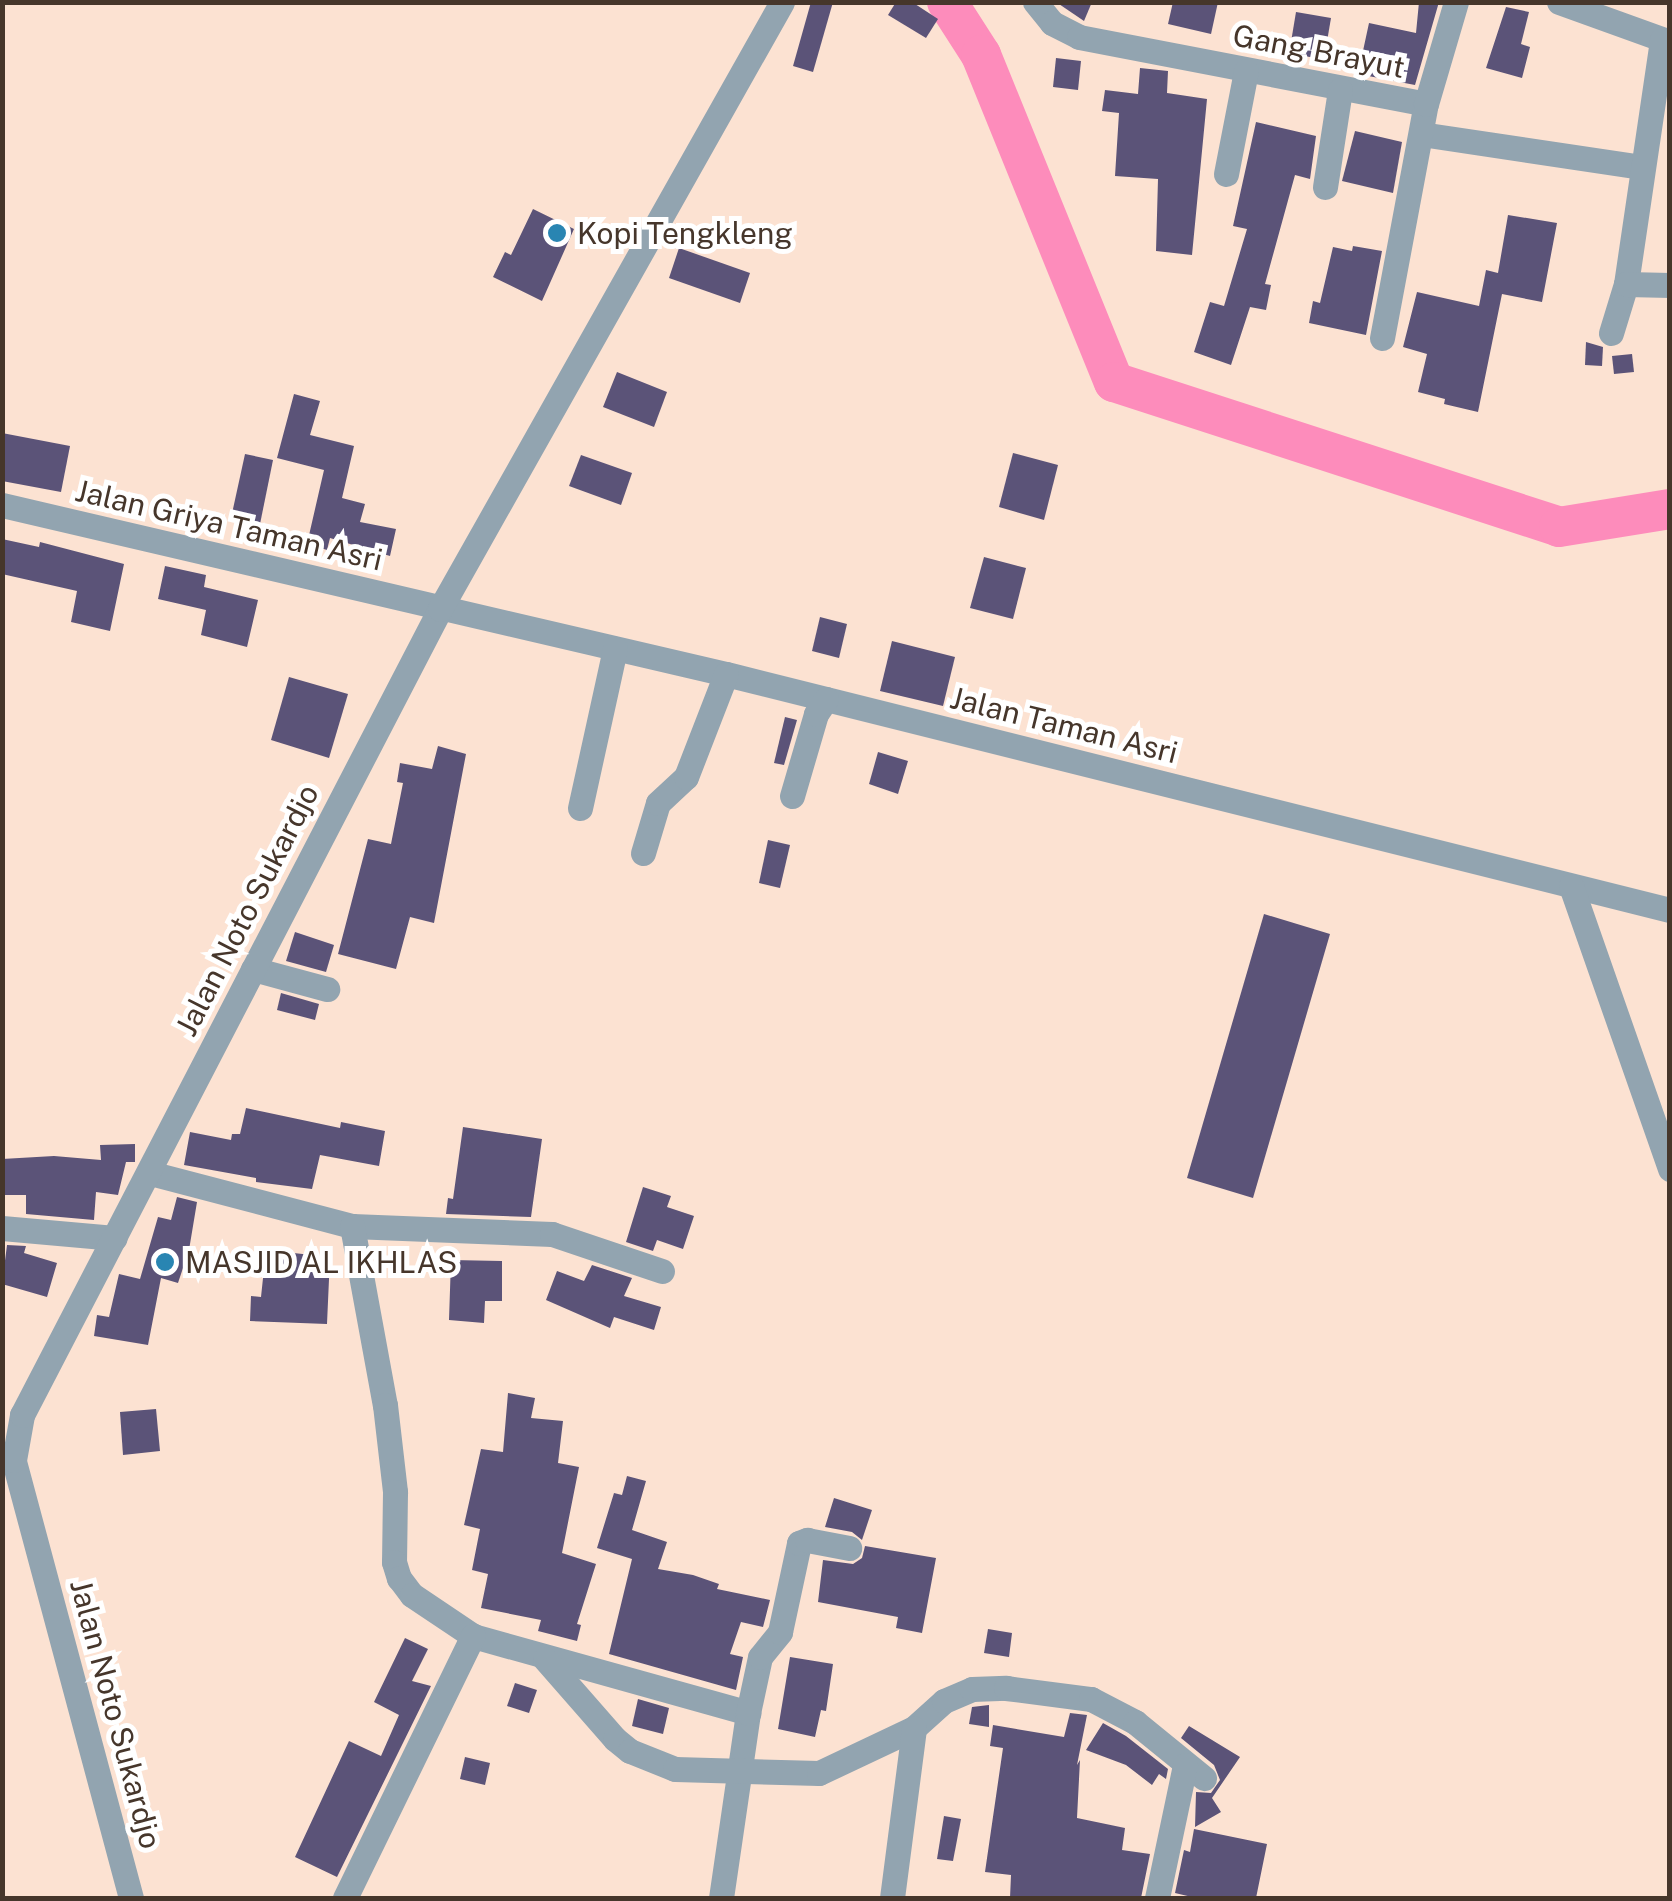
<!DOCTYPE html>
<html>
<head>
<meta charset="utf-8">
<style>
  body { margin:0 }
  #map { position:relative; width:1672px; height:1901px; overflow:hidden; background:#fce2d2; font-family:"Public Sans",sans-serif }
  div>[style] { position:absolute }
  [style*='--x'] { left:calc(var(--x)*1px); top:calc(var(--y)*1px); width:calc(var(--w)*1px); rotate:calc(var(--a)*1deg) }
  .river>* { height:40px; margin:-20px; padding:0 20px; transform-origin:20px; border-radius:20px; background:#fd8cbb }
  .building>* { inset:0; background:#5b5378 }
  .minor>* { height:25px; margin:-12.5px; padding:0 12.5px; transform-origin:12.5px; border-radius:12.5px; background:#92a4b0 }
  .dots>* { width:28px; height:28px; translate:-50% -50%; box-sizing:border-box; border:5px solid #fff; border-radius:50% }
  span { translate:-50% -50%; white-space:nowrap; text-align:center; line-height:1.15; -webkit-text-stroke:10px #fff; paint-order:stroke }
  .street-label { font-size:30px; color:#46362b }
  .poi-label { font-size:30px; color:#46362b }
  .left { translate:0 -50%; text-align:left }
  .frame { position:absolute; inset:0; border:5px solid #46362b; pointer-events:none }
</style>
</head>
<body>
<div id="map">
  <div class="river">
    <div style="--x:947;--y:2;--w:63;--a:57.3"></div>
    <div style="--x:981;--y:55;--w:353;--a:67.9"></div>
    <div style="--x:1114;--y:382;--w:468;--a:18"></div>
    <div style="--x:1559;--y:527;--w:112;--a:-9.2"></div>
  </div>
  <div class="building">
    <div style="clip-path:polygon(811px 2px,833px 2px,813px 72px,793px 66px)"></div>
    <div style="clip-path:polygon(896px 2px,912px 2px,938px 19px,926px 38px,888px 15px)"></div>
    <div style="clip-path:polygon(1056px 2px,1092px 2px,1084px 21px)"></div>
    <div style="clip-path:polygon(1173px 2px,1218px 2px,1211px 34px,1168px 24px)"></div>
    <div style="clip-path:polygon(1419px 2px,1439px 2px,1415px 85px,1358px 74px,1369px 23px,1416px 33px)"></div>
    <div style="clip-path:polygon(1506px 7px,1529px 12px,1521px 44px,1530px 47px,1522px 78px,1486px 68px)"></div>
    <div style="clip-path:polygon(1296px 12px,1331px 18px,1324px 59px,1289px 54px)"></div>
    <div style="clip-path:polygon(1056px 58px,1081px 61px,1078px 90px,1053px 87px)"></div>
    <div style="clip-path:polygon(1140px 68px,1168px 71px,1167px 93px,1207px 99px,1192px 255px,1156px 251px,1158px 179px,1115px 176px,1119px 113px,1102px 111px,1105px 90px,1138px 94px)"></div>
    <div style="clip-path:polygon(1256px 122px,1316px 136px,1310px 179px,1295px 175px,1265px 284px,1271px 285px,1266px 310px,1250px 307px,1231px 365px,1194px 352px,1210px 302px,1224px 306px,1247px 229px,1233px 226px)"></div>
    <div style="clip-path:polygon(1355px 131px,1402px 142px,1393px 193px,1342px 181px)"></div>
    <div style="clip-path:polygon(533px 209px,574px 229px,542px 301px,493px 277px,505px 252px,511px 255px)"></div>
    <div style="clip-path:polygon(1508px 215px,1557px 223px,1542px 302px,1502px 294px,1478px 412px,1444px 404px,1445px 399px,1418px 392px,1427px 354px,1403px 347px,1417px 292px,1479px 306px,1486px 270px,1498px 273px)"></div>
    <div style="clip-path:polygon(1353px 246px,1382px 251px,1366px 335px,1309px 323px,1313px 301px,1320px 303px,1333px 247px,1352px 251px)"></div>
    <div style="clip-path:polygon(679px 248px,750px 273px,740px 303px,669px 278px)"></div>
    <div style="clip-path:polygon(1586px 342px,1603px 347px,1602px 366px,1585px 365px)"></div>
    <div style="clip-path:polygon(1632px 354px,1634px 372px,1614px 374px,1612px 356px)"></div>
    <div style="clip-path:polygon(617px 372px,667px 392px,654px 427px,603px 407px)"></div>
    <div style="clip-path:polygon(294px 394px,320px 401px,310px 435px,354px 446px,342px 498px,365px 504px,360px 522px,396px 529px,390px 556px,330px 538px,327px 550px,307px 544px,324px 470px,277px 458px)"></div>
    <div style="clip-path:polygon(2px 433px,70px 446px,61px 492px,2px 481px)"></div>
    <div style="clip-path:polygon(1013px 453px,1058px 465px,1044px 520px,999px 507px)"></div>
    <div style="clip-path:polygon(245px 454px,273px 460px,260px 524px,231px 518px)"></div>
    <div style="clip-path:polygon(581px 455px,632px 473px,621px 505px,569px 486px)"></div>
    <div style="clip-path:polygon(2px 539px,39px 547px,40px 542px,124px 564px,110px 631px,71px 622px,77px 591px,2px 574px)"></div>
    <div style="clip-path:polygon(984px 557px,1026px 568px,1013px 619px,970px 608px)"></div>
    <div style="clip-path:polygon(165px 566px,206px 575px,204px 587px,258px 600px,247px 647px,201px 635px,206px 610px,158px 599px)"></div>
    <div style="clip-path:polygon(820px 617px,847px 624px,839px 658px,812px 651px)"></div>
    <div style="clip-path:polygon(892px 641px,955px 657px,943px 706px,880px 691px)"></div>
    <div style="clip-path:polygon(289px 677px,348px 694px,329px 758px,271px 740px)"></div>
    <div style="clip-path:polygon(785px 717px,797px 720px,784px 765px,774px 763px)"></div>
    <div style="clip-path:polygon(438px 746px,466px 754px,434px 923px,410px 917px,396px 969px,338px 954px,368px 839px,391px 844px,403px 783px,397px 782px,400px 763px,432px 769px)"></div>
    <div style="clip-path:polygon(878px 752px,908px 761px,898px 794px,869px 784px)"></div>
    <div style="clip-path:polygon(768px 840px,790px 845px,780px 888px,759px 883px)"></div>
    <div style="clip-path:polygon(1264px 914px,1330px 934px,1253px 1198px,1187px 1178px)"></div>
    <div style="clip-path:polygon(295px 932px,334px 945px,326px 972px,286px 961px)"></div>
    <div style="clip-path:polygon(281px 993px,319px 1004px,315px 1020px,277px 1010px)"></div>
    <div style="clip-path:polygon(246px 1108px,340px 1128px,341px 1122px,385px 1131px,379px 1166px,320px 1155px,312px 1189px,256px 1182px,256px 1178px,184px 1165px,190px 1132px,231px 1140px,232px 1134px,240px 1134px)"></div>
    <div style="clip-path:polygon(463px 1127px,542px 1139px,531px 1217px,446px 1214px,448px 1198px,453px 1199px)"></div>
    <div style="clip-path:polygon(135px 1144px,135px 1162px,126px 1162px,118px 1195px,96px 1192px,94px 1220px,26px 1214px,26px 1195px,2px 1195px,2px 1159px,54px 1156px,101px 1160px,100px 1145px)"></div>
    <div style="clip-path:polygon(643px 1187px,671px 1196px,667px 1207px,694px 1216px,683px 1249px,657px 1240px,653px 1251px,626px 1242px)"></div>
    <div style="clip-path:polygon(177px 1197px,197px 1202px,189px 1250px,178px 1283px,161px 1278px,148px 1345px,94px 1336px,97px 1315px,109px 1317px,119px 1274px,140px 1279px,158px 1217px,171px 1220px)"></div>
    <div style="clip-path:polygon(7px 1245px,26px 1246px,24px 1253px,57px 1263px,47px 1297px,2px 1284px)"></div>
    <div style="clip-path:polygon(266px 1250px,330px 1257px,327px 1324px,250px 1321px,251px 1296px,261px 1297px)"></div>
    <div style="clip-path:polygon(451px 1260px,502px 1261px,502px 1301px,485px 1301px,484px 1323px,449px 1320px)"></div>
    <div style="clip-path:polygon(592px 1265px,632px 1278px,624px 1296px,661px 1307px,654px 1330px,614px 1317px,610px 1328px,546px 1300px,557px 1271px,584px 1281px)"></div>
    <div style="clip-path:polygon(508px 1393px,535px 1398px,531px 1418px,563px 1421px,558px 1463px,579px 1467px,562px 1553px,596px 1564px,577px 1624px,581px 1625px,577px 1641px,538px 1631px,541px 1620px,481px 1608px,488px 1574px,472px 1570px,480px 1529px,464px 1525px,481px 1449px,503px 1452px)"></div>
    <div style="clip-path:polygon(156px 1409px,160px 1451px,123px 1455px,120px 1412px)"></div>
    <div style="clip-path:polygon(627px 1476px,646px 1481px,632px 1530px,667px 1542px,658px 1569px,693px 1575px,719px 1584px,717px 1589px,770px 1600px,763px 1627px,741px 1622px,730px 1654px,743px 1657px,736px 1690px,609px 1654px,632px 1559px,597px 1548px,614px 1493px,622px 1495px)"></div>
    <div style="clip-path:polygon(834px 1498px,872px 1510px,862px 1540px,852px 1532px,825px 1527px)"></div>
    <div style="clip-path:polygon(865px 1546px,936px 1558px,922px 1633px,896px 1628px,898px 1617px,818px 1602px,823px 1560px,853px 1564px,862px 1558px)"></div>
    <div style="clip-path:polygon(988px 1629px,1012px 1633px,1009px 1657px,984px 1653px)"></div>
    <div style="clip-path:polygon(405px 1638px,428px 1649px,412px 1681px,431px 1686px,337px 1877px,295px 1857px,349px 1741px,381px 1756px,399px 1715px,374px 1702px)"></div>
    <div style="clip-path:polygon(790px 1657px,833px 1664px,826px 1711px,821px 1710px,815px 1737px,778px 1729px)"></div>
    <div style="clip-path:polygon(515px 1683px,537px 1690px,529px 1713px,507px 1706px)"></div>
    <div style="clip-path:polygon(638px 1699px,669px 1708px,663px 1734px,632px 1726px)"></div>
    <div style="clip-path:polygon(989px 1705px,989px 1727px,969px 1724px,972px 1707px)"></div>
    <div style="clip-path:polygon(1070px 1713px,1087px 1715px,1077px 1765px,1080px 1760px,1077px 1818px,1125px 1828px,1122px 1850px,1150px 1854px,1141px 1898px,1010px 1898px,1011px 1875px,985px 1872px,1003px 1748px,990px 1746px,993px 1725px,1064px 1737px)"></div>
    <div style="clip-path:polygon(1103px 1723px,1126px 1736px,1168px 1769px,1166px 1779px,1159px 1774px,1152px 1785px,1126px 1765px,1086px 1750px)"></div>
    <div style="clip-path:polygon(1189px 1726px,1240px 1757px,1212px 1798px,1221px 1812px,1195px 1827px,1196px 1792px,1211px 1793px,1220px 1780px,1214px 1765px,1181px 1738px)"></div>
    <div style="clip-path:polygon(465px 1757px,490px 1763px,485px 1785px,460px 1779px)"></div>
    <div style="clip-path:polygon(944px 1816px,961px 1819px,953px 1861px,937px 1859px)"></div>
    <div style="clip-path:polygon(1194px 1829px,1267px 1844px,1256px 1898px,1196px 1898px,1175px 1893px,1184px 1850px,1190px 1852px)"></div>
  </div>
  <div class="minor">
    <div style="--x:1035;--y:2;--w:27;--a:51"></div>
    <div style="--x:1052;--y:23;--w:30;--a:27"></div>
    <div style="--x:1079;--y:37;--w:353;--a:10.9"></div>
    <div style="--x:1559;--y:2;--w:118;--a:19.8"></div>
    <div style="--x:1421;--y:134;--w:224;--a:8.5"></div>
    <div style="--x:1226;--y:174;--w:105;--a:-79"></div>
    <div style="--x:1325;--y:187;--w:98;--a:-81.2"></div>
    <div style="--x:1626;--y:284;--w:247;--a:-81.6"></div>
    <div style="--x:1611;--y:333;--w:51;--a:-73"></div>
    <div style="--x:1626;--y:284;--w:44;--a:1.3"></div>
    <div style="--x:1382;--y:338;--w:238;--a:-79.4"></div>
    <div style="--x:1426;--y:104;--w:106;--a:-73.6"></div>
    <div style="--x:2;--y:505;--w:743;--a:13.14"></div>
    <div style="--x:726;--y:674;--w:973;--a:14.04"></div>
    <div style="--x:792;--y:796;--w:85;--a:-73.7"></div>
    <div style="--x:816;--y:714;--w:18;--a:-56"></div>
    <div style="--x:580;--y:808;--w:163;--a:-77.6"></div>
    <div style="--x:643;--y:853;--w:52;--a:-73.3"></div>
    <div style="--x:658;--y:803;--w:38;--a:-43"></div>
    <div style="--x:686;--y:777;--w:110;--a:-68.8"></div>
    <div style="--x:1571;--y:886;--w:300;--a:70.7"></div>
    <div style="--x:253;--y:969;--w:77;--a:15.1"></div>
    <div style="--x:150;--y:1173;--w:209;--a:14.7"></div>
    <div style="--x:352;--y:1226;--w:200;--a:2.3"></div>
    <div style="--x:552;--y:1234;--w:116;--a:18.6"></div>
    <div style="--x:352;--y:1226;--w:182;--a:79.6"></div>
    <div style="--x:385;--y:1405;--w:88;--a:83.4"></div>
    <div style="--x:395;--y:1492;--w:70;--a:90.8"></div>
    <div style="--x:394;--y:1562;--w:17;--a:73"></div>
    <div style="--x:399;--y:1578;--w:21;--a:53"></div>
    <div style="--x:412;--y:1595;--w:73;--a:33.9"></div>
    <div style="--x:473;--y:1636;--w:286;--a:15.6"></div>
    <div style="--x:748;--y:1713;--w:187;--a:98.3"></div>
    <div style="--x:2;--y:1228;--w:113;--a:5.1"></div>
    <div style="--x:545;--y:1659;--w:106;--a:48.8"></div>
    <div style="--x:615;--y:1739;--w:19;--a:39"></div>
    <div style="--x:630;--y:1751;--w:48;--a:21.8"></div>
    <div style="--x:675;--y:1769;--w:144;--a:1.6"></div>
    <div style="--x:819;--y:1773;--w:105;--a:-25.3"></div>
    <div style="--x:914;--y:1728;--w:40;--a:-42"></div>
    <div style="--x:944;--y:1701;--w:30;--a:-23"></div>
    <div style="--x:972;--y:1689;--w:34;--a:-2"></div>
    <div style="--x:1006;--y:1688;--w:86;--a:7.4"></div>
    <div style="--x:1091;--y:1699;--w:50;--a:27.6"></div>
    <div style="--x:1135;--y:1722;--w:89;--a:39.1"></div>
    <div style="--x:748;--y:1713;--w:57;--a:-77.9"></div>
    <div style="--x:760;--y:1657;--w:32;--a:-51"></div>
    <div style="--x:780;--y:1632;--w:91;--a:-77.9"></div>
    <div style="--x:799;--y:1543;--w:9;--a:-21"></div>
    <div style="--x:807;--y:1540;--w:43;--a:10.8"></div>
    <div style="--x:131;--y:1898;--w:453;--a:-105"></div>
    <div style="--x:14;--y:1460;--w:46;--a:-79.9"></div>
    <div style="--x:22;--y:1415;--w:908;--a:-62.59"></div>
    <div style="--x:440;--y:609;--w:697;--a:-60.6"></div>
    <div style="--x:345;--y:1898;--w:292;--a:-64"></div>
    <div style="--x:892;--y:1898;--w:171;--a:-82.6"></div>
    <div style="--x:1157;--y:1898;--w:136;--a:-78.1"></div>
  </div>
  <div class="dots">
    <div style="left:557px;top:233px;background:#2985b2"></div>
    <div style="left:165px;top:1262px;background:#2985b2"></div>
  </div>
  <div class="street-label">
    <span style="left:1319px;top:51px;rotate:11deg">Gang Brayut</span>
    <span style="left:229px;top:525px;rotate:13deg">Jalan Griya Taman Asri</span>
    <span style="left:1064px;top:725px;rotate:14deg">Jalan Taman Asri</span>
    <span style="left:247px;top:910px;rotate:-63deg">Jalan Noto Sukardjo</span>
    <span style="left:116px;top:1714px;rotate:75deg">Jalan Noto Sukardjo</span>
  </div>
  <div class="poi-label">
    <span class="left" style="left:577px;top:233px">Kopi Tengkleng</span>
    <span class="left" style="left:185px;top:1262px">MASJID AL IKHLAS</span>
  </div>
  <div class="frame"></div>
</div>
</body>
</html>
